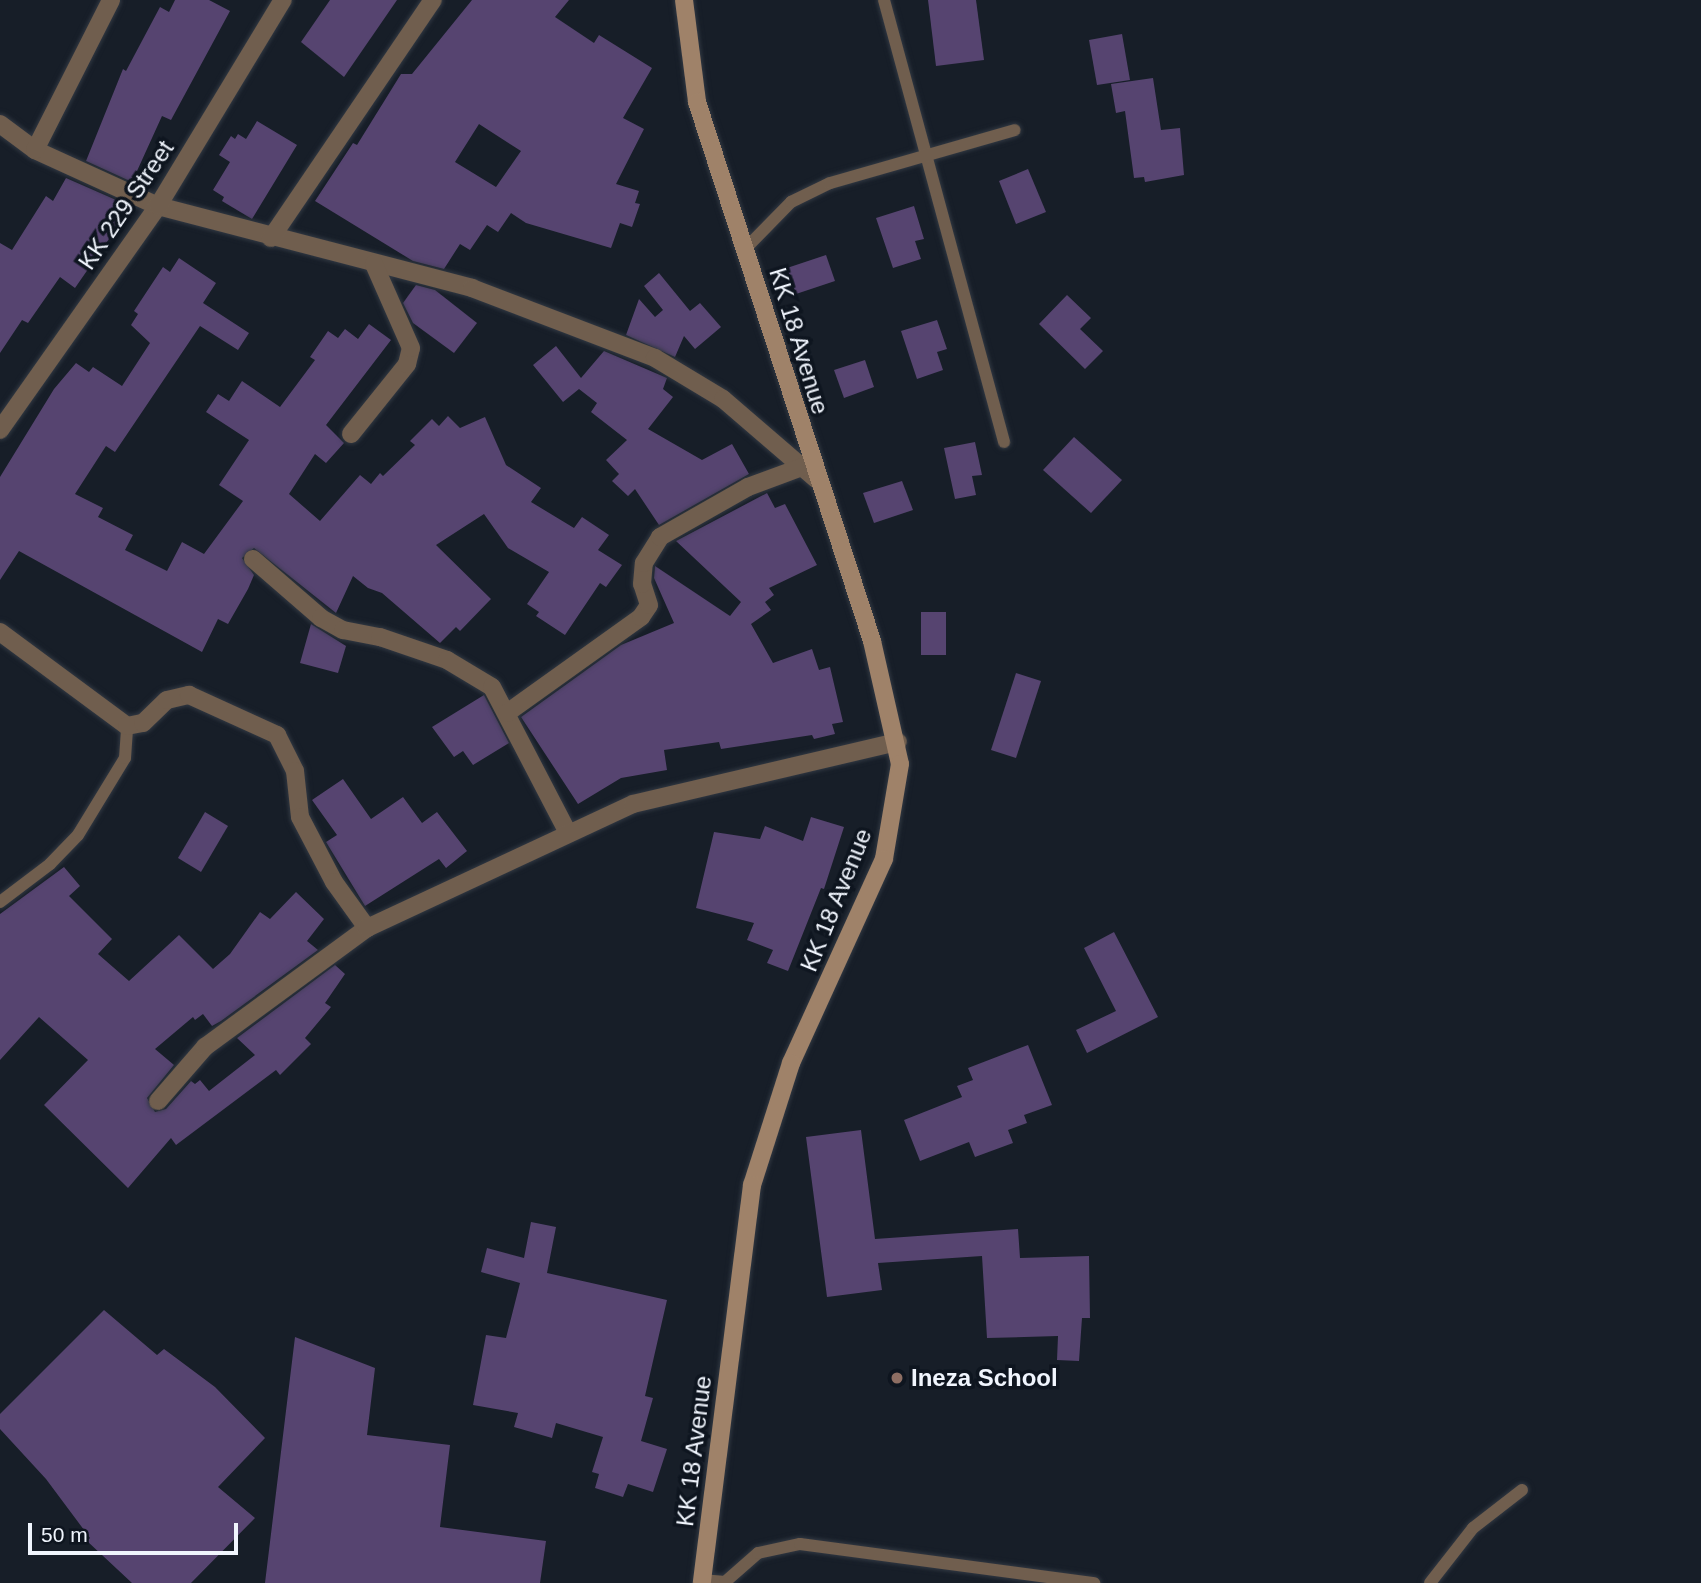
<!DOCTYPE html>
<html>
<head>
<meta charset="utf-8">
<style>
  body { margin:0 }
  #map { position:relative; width:1701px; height:1583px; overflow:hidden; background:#171e28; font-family:Helvetica,sans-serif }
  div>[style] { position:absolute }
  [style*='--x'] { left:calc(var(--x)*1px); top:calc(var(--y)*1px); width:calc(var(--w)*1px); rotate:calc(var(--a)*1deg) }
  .building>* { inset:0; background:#564470 }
  .roads { filter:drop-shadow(0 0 2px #313842) drop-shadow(0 0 2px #313842) }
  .lane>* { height:12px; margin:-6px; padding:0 6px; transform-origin:6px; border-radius:6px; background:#705e4e }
  .street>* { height:18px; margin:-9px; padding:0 9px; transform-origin:9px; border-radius:9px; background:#705e4e }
  .secondary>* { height:18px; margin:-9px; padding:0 9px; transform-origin:9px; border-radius:9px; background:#9f8269 }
  .dots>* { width:19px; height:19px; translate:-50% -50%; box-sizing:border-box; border:4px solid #0e151f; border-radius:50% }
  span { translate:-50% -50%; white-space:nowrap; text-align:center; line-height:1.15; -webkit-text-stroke:7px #0e151f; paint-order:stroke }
  .street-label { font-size:24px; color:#f0f5fd }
  .poi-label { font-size:24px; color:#f0f5fd; font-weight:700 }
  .left { translate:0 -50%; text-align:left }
  .scale { position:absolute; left:28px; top:1523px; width:210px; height:32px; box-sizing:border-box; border:4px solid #f0f5fd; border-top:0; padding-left:9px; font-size:21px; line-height:24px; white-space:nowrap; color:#f0f5fd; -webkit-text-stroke:5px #0e151f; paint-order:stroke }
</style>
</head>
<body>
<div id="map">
  <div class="building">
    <div style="clip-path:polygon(175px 0,209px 0,230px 11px,171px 120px,162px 116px,132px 182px,86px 161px,123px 69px,126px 71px,160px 7px,169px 12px)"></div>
    <div style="clip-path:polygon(330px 0,397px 0,344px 77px,301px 42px)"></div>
    <div style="clip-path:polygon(evenodd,472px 0,569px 0,555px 17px,594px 43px,599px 35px,652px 68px,623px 118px,644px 129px,616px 184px,639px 191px,635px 203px,640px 204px,632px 227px,620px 223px,611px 248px,526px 223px,511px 213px,498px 232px,487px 225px,470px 250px,460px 244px,444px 269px,413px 261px,315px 201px,353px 143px,357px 145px,401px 74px,412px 74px,472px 0,479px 124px,521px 151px,496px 187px,455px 162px,479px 124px)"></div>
    <div style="clip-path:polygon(928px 0,976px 0,984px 60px,936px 66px)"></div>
    <div style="clip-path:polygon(1122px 34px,1130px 80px,1097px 85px,1089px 40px)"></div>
    <div style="clip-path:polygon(1153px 78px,1161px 130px,1180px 128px,1184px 175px,1145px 182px,1144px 177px,1134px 178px,1125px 111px,1116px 113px,1111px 84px)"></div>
    <div style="clip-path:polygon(257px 121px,297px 145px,252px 219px,222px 201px,224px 197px,213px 190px,230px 162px,219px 155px,231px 136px,235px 139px,238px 134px,246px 139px)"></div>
    <div style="clip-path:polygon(1028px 169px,1046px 212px,1016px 224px,999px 181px)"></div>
    <div style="clip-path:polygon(66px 178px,123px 203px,121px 209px,127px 213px,75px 288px,60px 277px,28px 323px,22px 320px,0 353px,0 243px,12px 250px,46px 196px,53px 201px)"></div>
    <div style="clip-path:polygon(914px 206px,924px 239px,915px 241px,921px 259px,893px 268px,876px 218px)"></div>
    <div style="clip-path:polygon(826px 255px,835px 281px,796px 294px,787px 268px)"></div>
    <div style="clip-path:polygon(179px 258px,216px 283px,203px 303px,249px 333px,238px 350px,200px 326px,115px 452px,106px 446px,75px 494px,103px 508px,98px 517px,133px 535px,125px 550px,167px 571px,182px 542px,204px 554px,243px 501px,219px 485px,249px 440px,206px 412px,218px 394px,229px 401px,242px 381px,280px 407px,315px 360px,310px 357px,328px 331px,338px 338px,345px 329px,358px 339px,369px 324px,391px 340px,326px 425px,344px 443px,326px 463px,315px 454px,289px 494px,320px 521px,360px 475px,371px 484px,380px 473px,383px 476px,415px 445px,410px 441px,432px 419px,439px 426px,448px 416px,460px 428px,485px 417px,506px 465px,541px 488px,531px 502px,574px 528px,582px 517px,609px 535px,598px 550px,622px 565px,606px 587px,600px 583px,565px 635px,536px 616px,539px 612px,527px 604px,549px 572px,508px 548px,484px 514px,436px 545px,491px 599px,460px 631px,456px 627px,440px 643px,382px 593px,368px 588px,353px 576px,336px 613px,254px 548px,242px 558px,254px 575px,248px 589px,228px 624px,218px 619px,202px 652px,19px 551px,0 580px,0 477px,54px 389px,76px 363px,89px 372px,93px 367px,122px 386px,150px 343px,131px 325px,138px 314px,134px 311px,163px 267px,170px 272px)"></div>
    <div style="clip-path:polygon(659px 273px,690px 311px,700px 303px,721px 327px,695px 349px,684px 336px,675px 357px,626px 335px,639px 299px,655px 317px,663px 310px,644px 286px)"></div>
    <div style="clip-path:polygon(416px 285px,435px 290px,477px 323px,454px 353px,413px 323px,403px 303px)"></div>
    <div style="clip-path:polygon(1067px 295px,1091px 318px,1080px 329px,1103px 351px,1085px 369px,1039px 324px)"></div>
    <div style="clip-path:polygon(937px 320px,947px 349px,937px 352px,943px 370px,917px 379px,901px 331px)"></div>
    <div style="clip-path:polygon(556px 346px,581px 378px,604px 351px,667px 378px,663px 389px,673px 397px,648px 429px,702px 460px,732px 444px,749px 474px,659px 525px,635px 489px,628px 496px,612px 481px,619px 474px,606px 460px,627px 440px,591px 412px,597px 403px,579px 389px,563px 402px,533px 365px)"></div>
    <div style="clip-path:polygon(865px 360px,874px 387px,844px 398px,834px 370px)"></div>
    <div style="clip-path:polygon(1074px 437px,1122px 480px,1091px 513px,1043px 470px)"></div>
    <div style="clip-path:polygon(975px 442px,982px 475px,972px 476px,976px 495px,955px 499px,944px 448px)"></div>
    <div style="clip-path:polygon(902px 481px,913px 510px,874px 523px,863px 493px)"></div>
    <div style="clip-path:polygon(767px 493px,775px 508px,785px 504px,817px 565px,769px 588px,774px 595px,765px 602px,771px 610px,751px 624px,773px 663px,812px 649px,819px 670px,830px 667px,843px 722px,832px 724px,835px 734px,814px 739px,812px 735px,721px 749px,719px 742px,664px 750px,667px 770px,621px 778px,578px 804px,521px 717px,621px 645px,674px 623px,654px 578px,655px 566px,730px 616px,741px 602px,676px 541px)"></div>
    <div style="clip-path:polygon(921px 612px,946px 612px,946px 655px,921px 655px)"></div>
    <div style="clip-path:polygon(311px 624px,346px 646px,338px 673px,300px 663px)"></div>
    <div style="clip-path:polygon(1016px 673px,1041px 681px,1016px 758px,991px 750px)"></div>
    <div style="clip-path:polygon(484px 695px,509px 743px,473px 765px,463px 751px,454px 757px,432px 727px)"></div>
    <div style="clip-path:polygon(343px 779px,371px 819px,403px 797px,422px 823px,437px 812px,467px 851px,446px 868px,439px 859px,365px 906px,326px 842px,337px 835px,312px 800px)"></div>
    <div style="clip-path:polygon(205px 812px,228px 826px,201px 872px,178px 858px)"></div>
    <div style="clip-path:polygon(811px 817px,844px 827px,824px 889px,821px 888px,788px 971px,767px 963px,773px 950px,747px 940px,754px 923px,696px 908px,714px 832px,760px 839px,765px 826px,803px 841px)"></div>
    <div style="clip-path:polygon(64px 867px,80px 886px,69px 896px,112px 939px,98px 954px,129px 981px,179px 935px,213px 969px,230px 954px,260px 912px,270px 919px,296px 892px,324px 919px,307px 941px,318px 950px,221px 1021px,212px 1026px,203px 1014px,195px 1020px,193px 1017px,155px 1049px,174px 1065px,147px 1098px,155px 1112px,166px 1109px,191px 1081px,195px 1084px,200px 1080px,209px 1091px,255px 1055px,237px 1038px,335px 965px,345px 974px,325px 1003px,331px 1007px,305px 1038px,311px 1044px,280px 1075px,276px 1070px,176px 1145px,171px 1138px,128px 1188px,44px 1105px,88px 1060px,39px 1017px,0 1060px,0 914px)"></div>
    <div style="clip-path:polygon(1114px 932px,1158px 1017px,1087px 1053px,1076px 1030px,1116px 1011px,1084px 948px)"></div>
    <div style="clip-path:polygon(1028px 1045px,1052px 1105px,1024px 1115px,1027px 1123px,1008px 1130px,1013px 1143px,975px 1157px,969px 1142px,920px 1161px,904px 1120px,962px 1097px,957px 1086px,973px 1080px,968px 1068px)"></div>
    <div style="clip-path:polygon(861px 1130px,875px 1239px,1018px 1229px,1020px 1258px,1089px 1256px,1090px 1318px,1082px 1318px,1079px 1361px,1057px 1360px,1058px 1336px,987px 1338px,982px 1256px,878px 1263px,882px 1290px,827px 1297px,806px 1137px)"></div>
    <div style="clip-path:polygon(531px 1222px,556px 1227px,547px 1273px,667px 1300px,645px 1396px,653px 1398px,641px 1441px,667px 1449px,653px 1492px,628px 1484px,623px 1497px,595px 1488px,599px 1474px,592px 1472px,603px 1437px,556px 1423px,552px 1438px,514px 1427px,518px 1413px,473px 1405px,486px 1335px,506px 1338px,520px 1283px,481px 1272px,487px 1248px,524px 1258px)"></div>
    <div style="clip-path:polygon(104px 1310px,157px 1355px,164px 1349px,215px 1387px,265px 1438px,218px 1487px,255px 1518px,191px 1583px,132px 1583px,87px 1541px,90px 1538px,46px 1479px,0 1429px,0 1414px)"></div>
    <div style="clip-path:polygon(295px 1337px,375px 1368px,367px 1435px,450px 1445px,440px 1527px,546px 1541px,540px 1583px,265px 1583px)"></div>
  </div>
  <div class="roads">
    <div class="lane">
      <div style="--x:884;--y:0;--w:458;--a:74.8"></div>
      <div style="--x:745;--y:249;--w:66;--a:-45.6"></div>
      <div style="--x:791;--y:202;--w:43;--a:-26"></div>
      <div style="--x:830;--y:183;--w:192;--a:-16"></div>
      <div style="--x:0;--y:902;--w:63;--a:-37.2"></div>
      <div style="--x:50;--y:864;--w:40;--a:-46"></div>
      <div style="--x:78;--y:835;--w:90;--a:-58.6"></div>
      <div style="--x:125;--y:758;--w:32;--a:-86"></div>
      <div style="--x:702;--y:1580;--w:23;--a:5"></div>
      <div style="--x:725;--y:1582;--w:44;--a:-41.3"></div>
      <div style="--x:758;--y:1553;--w:43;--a:-12.1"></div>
      <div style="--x:800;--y:1544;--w:297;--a:7.6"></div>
      <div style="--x:1430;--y:1583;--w:70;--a:-52"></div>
      <div style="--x:1473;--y:1528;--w:62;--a:-37.8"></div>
    </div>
    <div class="street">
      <div style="--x:0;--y:124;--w:44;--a:36.6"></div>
      <div style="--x:35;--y:150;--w:135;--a:24.5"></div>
      <div style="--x:158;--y:206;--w:325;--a:14.6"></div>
      <div style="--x:472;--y:288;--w:196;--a:20.9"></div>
      <div style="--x:655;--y:358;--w:79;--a:31.1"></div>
      <div style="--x:723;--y:399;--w:123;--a:40.7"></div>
      <div style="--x:35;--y:150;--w:168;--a:-63.1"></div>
      <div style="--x:271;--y:238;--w:288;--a:-55.8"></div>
      <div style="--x:0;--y:430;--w:274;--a:-54.8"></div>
      <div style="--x:158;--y:206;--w:241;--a:-58.8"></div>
      <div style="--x:351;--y:434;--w:90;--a:-51.3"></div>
      <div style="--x:407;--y:364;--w:16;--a:-76"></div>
      <div style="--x:411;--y:348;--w:92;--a:-113.8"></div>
      <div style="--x:253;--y:559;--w:90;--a:40.9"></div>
      <div style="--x:321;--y:618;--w:25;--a:29"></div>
      <div style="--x:343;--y:630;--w:38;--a:11"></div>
      <div style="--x:380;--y:637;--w:71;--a:18.9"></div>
      <div style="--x:447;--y:660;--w:52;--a:31"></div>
      <div style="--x:492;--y:687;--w:162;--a:62.5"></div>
      <div style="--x:0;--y:632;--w:158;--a:36.5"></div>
      <div style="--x:127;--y:726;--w:16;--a:-11"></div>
      <div style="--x:143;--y:723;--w:33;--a:-44"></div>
      <div style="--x:167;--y:700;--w:23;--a:-13"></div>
      <div style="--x:189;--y:695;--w:97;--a:24.4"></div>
      <div style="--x:277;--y:735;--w:40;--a:63.4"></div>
      <div style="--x:295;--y:771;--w:46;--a:83.8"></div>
      <div style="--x:300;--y:817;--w:73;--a:62.4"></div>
      <div style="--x:334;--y:882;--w:57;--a:54.3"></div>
      <div style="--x:507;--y:713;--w:165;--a:-35.6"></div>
      <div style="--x:641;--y:617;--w:14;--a:-56"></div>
      <div style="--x:649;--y:605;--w:22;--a:-108"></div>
      <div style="--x:642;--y:584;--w:21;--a:-85"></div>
      <div style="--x:644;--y:563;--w:31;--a:-58"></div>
      <div style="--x:660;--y:537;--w:101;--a:-29.6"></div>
      <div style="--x:748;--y:487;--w:58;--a:-20.3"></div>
      <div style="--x:158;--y:1101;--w:72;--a:-49"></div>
      <div style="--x:205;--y:1047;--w:201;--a:-36.3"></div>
      <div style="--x:367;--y:928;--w:293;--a:-25"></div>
      <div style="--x:633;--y:804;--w:272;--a:-13.2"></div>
    </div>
    <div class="secondary">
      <div style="--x:684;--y:0;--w:103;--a:82.7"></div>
      <div style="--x:697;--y:102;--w:567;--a:72.01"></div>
      <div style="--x:872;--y:641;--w:126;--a:77.2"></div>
      <div style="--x:900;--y:764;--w:96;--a:99.6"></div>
      <div style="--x:884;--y:859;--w:224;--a:114.5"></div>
      <div style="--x:791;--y:1063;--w:128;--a:107.7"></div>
      <div style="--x:752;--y:1185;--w:401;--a:97.2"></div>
    </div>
  </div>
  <div class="dots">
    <div style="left:897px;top:1378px;background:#8d6e63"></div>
  </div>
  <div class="street-label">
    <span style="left:126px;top:205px;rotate:-56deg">KK 229 Street</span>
    <span style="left:799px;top:341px;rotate:73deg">KK 18 Avenue</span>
    <span style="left:836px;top:900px;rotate:-68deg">KK 18 Avenue</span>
    <span style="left:694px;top:1451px;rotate:-83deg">KK 18 Avenue</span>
  </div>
  <div class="poi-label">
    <span class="left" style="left:911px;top:1378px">Ineza School</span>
  </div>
  <div class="scale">50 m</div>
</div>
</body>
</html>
